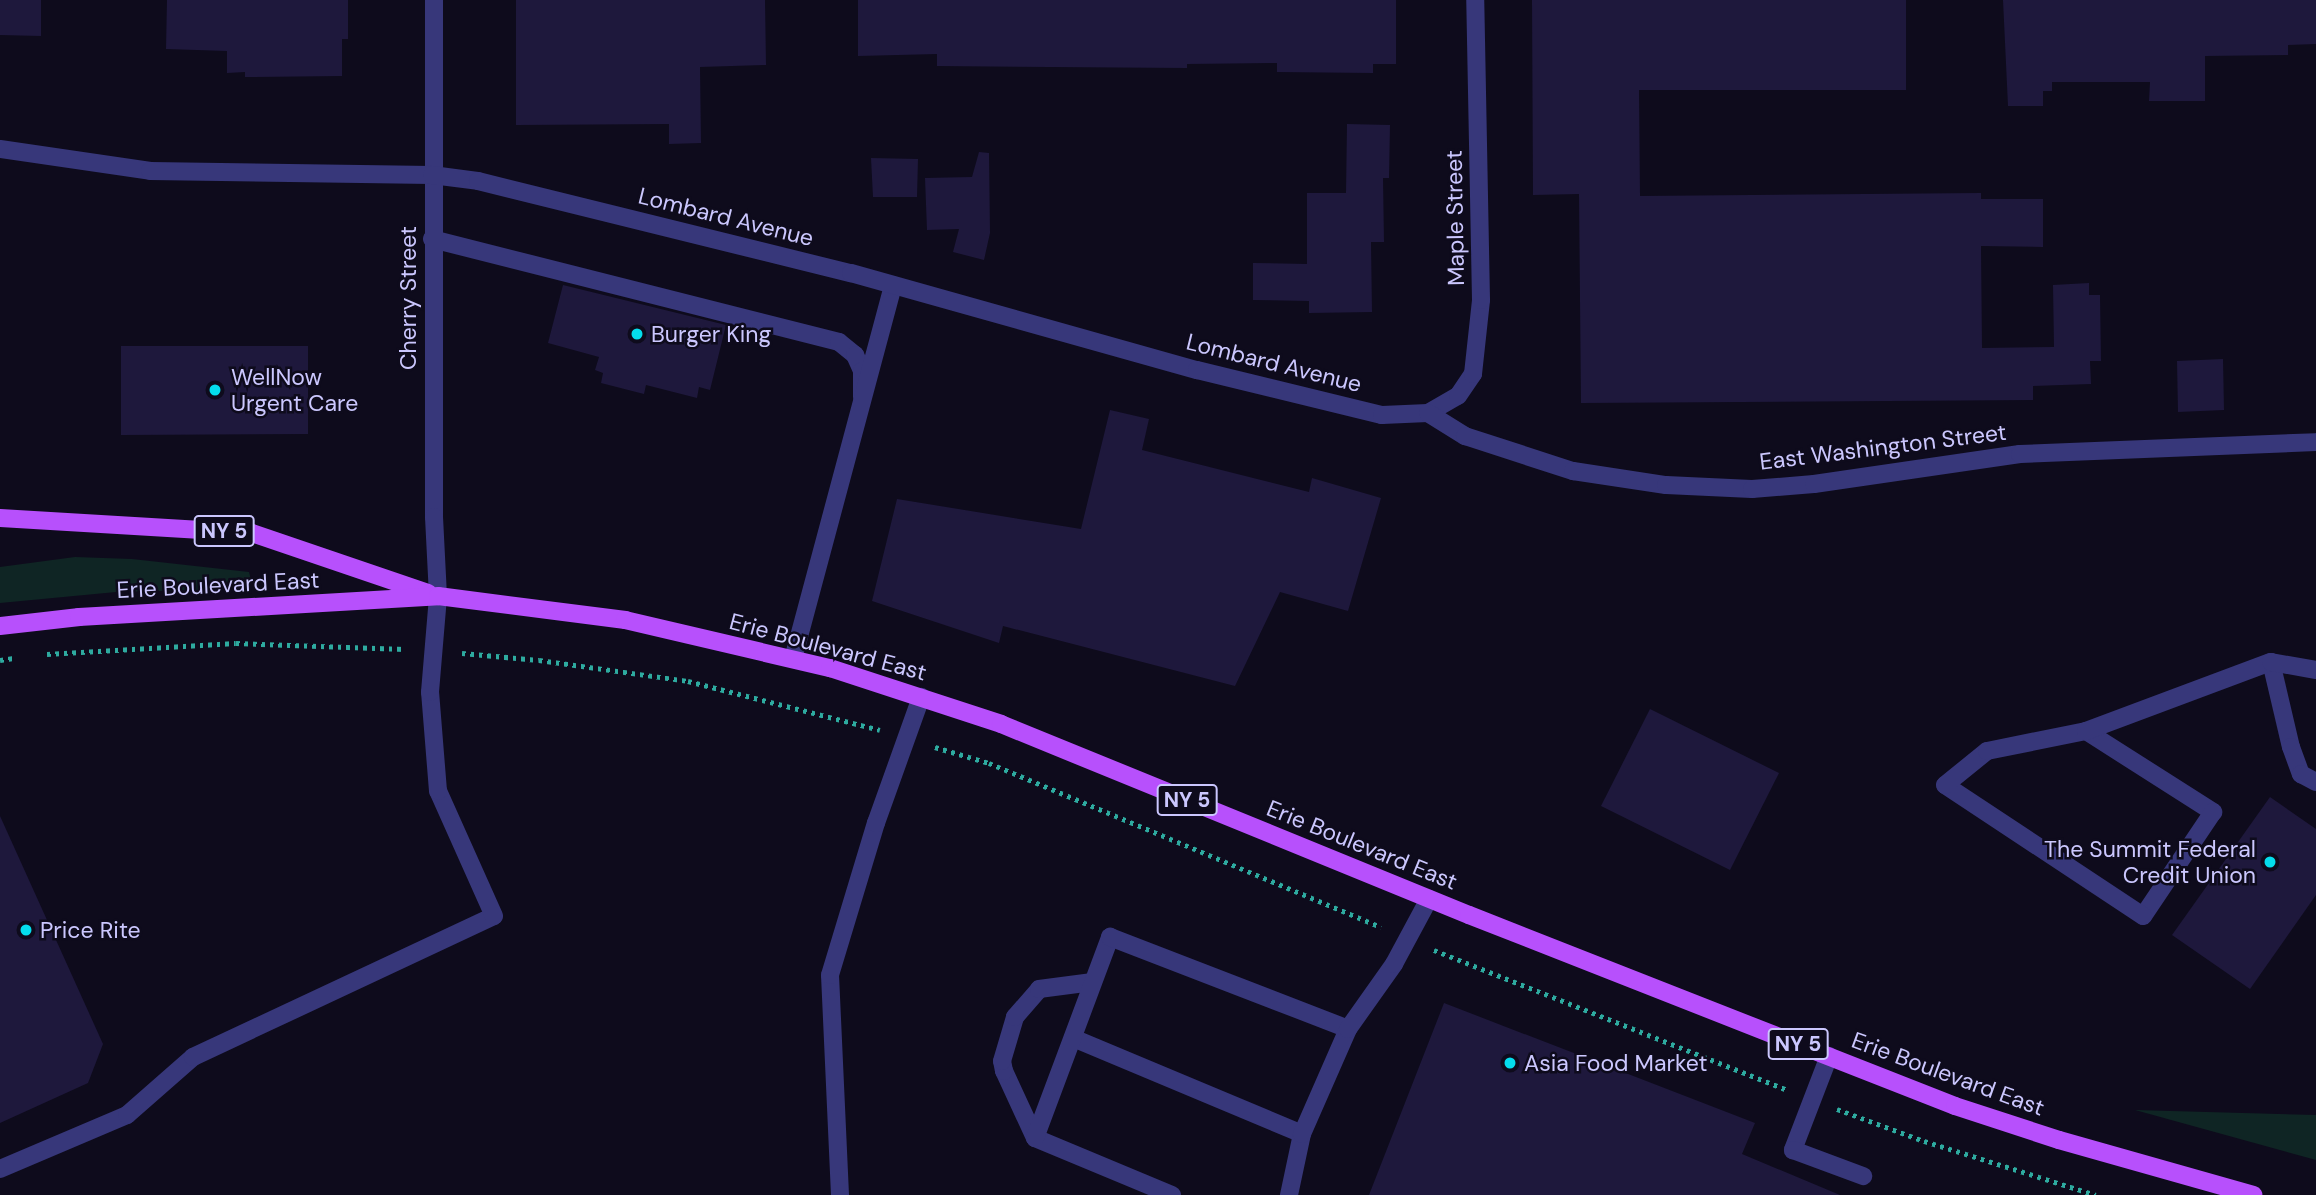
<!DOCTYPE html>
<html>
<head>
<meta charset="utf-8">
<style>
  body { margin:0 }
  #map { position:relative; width:2316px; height:1195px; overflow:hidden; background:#0e0b1c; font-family:"DM Sans",sans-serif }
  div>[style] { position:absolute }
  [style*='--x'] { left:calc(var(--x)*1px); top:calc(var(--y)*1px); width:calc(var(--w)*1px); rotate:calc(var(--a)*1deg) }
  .green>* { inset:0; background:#0f2524 }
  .building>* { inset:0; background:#1e183c }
  .path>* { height:4.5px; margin-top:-2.25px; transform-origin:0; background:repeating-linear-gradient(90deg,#2eaba0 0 3.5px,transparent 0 8.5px) }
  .service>* { height:18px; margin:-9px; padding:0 9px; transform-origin:9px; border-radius:9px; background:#37377a }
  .minor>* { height:18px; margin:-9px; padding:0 9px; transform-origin:9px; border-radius:9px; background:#37377a }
  .primary>* { height:18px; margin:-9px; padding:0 9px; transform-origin:9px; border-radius:9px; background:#b750fc }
  .dots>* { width:19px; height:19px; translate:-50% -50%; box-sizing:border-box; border:4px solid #0e0b1c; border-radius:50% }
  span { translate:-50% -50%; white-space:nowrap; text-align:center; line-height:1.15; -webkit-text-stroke:5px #0e0b1c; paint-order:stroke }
  .shield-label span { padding:2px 5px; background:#0e0b1c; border:2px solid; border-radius:5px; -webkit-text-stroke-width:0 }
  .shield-label { font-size:21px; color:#cbc7fe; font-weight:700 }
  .street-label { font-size:23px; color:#cbc7fe }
  .poi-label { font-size:23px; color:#cbc7fe }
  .left { translate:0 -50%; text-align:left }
  .right { translate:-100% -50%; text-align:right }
</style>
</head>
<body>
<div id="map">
  <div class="green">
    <div style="clip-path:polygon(75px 557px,132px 559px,249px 572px,251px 580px,243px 589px,116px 592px,0 603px,0 567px)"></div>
    <div style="clip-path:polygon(2135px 1110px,2316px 1115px,2316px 1160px)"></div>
  </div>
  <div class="building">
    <div style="clip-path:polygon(0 0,41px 0,41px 36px,0 35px)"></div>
    <div style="clip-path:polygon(167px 0,348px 0,348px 39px,342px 39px,342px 76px,245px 77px,245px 72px,227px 73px,227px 51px,166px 49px)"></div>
    <div style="clip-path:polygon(516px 0,765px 0,766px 65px,700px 67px,701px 143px,669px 144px,669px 124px,516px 125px)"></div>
    <div style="clip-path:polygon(858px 0,1396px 0,1396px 64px,1373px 64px,1373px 73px,1277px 72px,1277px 63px,1187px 64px,1187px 68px,937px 66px,937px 54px,858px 56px)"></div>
    <div style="clip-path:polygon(1532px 0,1906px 0,1906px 90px,1639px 90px,1640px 196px,1981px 193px,1981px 199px,2043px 199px,2043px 247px,1981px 246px,1982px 348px,2054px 347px,2053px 285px,2089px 283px,2089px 295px,2100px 295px,2101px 361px,2090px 361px,2091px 384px,2033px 386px,2033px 400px,1581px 403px,1579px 194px,1533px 195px)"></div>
    <div style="clip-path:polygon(2003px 0,2316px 0,2316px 44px,2288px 45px,2288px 55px,2205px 56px,2205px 101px,2149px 101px,2150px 82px,2052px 82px,2052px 91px,2043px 91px,2043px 106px,2008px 106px)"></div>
    <div style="clip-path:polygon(1347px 124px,1390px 125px,1389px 178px,1383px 178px,1384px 242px,1371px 242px,1372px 312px,1309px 313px,1309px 301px,1253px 300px,1253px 263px,1307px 264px,1307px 193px,1346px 193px)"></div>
    <div style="clip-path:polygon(979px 152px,989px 153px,990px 233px,984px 260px,953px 252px,959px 229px,927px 230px,925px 178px,972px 177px)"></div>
    <div style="clip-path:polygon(871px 158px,918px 159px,917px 197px,873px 197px)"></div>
    <div style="clip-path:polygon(563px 285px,726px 325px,710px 390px,699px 387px,697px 398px,646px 385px,644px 394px,601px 383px,603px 373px,595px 370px,599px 357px,548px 343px)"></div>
    <div style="clip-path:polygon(121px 346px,308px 346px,308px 434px,121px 435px)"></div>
    <div style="clip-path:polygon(2223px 359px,2224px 410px,2178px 412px,2177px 361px)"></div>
    <div style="clip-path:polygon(1110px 410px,1149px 419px,1142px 450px,1309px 492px,1312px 478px,1381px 498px,1348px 611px,1280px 592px,1235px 686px,1003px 626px,999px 643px,872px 601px,897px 499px,1081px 529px)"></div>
    <div style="clip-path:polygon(1650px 709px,1779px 773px,1730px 870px,1601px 806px)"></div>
    <div style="clip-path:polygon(2270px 797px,2316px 829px,2316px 895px,2250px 989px,2172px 935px)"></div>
    <div style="clip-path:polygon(0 816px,103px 1044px,88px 1083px,0 1123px)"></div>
    <div style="clip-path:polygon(1444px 1003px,1755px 1123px,1742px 1154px,1840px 1195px,1369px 1195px)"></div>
  </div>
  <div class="path">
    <div style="--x:462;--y:653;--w:77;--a:5.2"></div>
    <div style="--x:539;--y:660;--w:150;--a:8"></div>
    <div style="--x:688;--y:681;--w:198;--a:14.3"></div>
    <div style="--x:47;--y:654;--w:189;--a:-3.3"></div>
    <div style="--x:236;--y:643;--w:169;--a:2"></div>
    <div style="--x:0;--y:660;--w:14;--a:-8"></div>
    <div style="--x:935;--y:747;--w:56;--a:16.5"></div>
    <div style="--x:989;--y:763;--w:425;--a:22.7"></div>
    <div style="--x:1434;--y:950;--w:380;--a:21.6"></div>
    <div style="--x:1837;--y:1109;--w:93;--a:20.2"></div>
    <div style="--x:1924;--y:1141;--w:180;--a:17.4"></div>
  </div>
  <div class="service">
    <div style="--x:432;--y:239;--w:420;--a:14.2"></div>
    <div style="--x:839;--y:342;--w:21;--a:39"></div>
    <div style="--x:855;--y:355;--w:17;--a:66"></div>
    <div style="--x:862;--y:371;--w:26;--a:90"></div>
    <div style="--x:793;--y:659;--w:387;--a:-75"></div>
    <div style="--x:2271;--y:662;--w:87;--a:76.8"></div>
    <div style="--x:2291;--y:747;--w:29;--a:70"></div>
    <div style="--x:2301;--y:774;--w:17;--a:28"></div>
    <div style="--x:2086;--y:731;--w:151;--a:32.5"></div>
    <div style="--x:2213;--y:812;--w:125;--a:123.9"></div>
    <div style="--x:2143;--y:916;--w:237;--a:-146.5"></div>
    <div style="--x:1945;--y:785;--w:54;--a:-39"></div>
    <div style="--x:1987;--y:751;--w:101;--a:-11.4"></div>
    <div style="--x:2086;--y:731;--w:197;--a:-20.5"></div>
    <div style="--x:2271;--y:662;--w:46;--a:10.1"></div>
    <div style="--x:1073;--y:1038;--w:248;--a:22.7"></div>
    <div style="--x:1829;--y:1056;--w:101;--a:111"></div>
    <div style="--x:1793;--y:1150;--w:75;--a:20.4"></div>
    <div style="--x:1035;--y:1138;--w:74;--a:-114.8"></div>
    <div style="--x:1004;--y:1071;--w:10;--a:-101"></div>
    <div style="--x:1002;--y:1061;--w:46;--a:-73.5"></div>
    <div style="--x:1015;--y:1017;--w:37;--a:-49"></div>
    <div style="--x:1039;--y:989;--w:54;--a:-7.4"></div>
    <div style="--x:0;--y:1169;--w:138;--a:-23"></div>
    <div style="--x:127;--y:1115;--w:88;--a:-41.3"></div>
    <div style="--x:193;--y:1057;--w:332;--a:-25.1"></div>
    <div style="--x:494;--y:916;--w:137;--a:-114.1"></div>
    <div style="--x:438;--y:791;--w:99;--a:-94.6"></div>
    <div style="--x:430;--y:692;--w:96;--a:-85.2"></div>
    <div style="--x:840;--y:1195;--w:220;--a:-92.6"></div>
    <div style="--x:830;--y:975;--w:159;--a:-73.2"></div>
    <div style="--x:876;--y:823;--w:134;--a:-70.3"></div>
    <div style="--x:1172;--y:1195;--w:148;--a:-157.4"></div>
    <div style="--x:1035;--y:1138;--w:215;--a:-69.5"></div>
    <div style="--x:1110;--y:937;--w:255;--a:21.1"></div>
    <div style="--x:1289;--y:1195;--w:62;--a:-78"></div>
    <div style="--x:1302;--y:1134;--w:115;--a:-66.3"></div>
    <div style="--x:1348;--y:1029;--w:80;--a:-54.7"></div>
    <div style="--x:1394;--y:964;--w:74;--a:-61.7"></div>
  </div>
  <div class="minor">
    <div style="--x:434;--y:0;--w:517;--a:90"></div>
    <div style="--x:434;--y:517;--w:79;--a:87.1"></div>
    <div style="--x:0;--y:149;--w:152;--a:8.3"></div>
    <div style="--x:150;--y:171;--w:282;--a:0.8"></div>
    <div style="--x:432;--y:175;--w:46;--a:7.4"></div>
    <div style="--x:478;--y:181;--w:384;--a:13.9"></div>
    <div style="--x:851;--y:273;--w:359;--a:15.7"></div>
    <div style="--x:1197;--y:370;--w:190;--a:13.7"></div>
    <div style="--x:1382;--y:415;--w:46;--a:-2.5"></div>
    <div style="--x:1428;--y:413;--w:34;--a:-30"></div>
    <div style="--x:1458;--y:396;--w:27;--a:-56"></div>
    <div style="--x:1473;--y:374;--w:74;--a:-83.8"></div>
    <div style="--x:1481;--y:300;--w:300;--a:-91.1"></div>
    <div style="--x:1428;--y:413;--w:44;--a:31.9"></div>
    <div style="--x:1465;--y:436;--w:114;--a:18"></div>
    <div style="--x:1573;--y:471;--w:94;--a:8.6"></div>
    <div style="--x:1666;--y:485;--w:86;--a:2.7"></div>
    <div style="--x:1752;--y:489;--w:62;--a:-4.6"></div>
    <div style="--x:1814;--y:484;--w:208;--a:-8.3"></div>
    <div style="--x:2020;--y:454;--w:296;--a:-2.3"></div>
  </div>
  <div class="primary">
    <div style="--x:0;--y:518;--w:252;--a:3.4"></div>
    <div style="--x:252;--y:533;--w:186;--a:18.8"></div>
    <div style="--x:0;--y:626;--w:80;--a:-6.5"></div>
    <div style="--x:79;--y:617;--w:360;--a:-3.3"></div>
    <div style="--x:438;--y:596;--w:189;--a:7.3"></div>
    <div style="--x:625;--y:620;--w:211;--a:13.2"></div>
    <div style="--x:830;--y:668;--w:180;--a:18.1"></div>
    <div style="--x:1001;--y:724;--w:505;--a:22.2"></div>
    <div style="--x:1469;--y:915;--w:522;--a:21.46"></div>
    <div style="--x:1955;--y:1106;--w:109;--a:18.1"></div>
    <div style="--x:2059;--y:1140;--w:202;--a:15.8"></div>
  </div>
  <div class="dots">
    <div style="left:637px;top:334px;background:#04dded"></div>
    <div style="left:215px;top:390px;background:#04dded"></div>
    <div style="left:2270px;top:862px;background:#04dded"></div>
    <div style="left:26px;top:930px;background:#04dded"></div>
    <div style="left:1510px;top:1063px;background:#04dded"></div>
  </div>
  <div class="shield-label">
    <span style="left:224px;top:531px">NY 5</span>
    <span style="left:1187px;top:800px">NY 5</span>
    <span style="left:1798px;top:1044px">NY 5</span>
  </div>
  <div class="street-label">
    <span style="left:726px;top:217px;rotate:14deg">Lombard Avenue</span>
    <span style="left:1455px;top:218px;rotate:-91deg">Maple Street</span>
    <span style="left:408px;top:298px;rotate:-90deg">Cherry Street</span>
    <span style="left:1274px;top:363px;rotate:14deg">Lombard Avenue</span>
    <span style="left:1883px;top:447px;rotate:-7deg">East Washington Street</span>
    <span style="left:218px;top:585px;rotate:-3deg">Erie Boulevard East</span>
    <span style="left:828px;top:647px;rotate:15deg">Erie Boulevard East</span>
    <span style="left:1362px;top:845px;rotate:22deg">Erie Boulevard East</span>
    <span style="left:1948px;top:1074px;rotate:20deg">Erie Boulevard East</span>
  </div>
  <div class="poi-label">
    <span class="left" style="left:651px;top:334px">Burger King</span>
    <span class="left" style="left:231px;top:390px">WellNow<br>Urgent Care</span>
    <span class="right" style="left:2256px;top:862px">The Summit Federal<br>Credit Union</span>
    <span class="left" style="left:40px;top:930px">Price Rite</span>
    <span class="left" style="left:1524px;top:1063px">Asia Food Market</span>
  </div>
</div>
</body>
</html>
